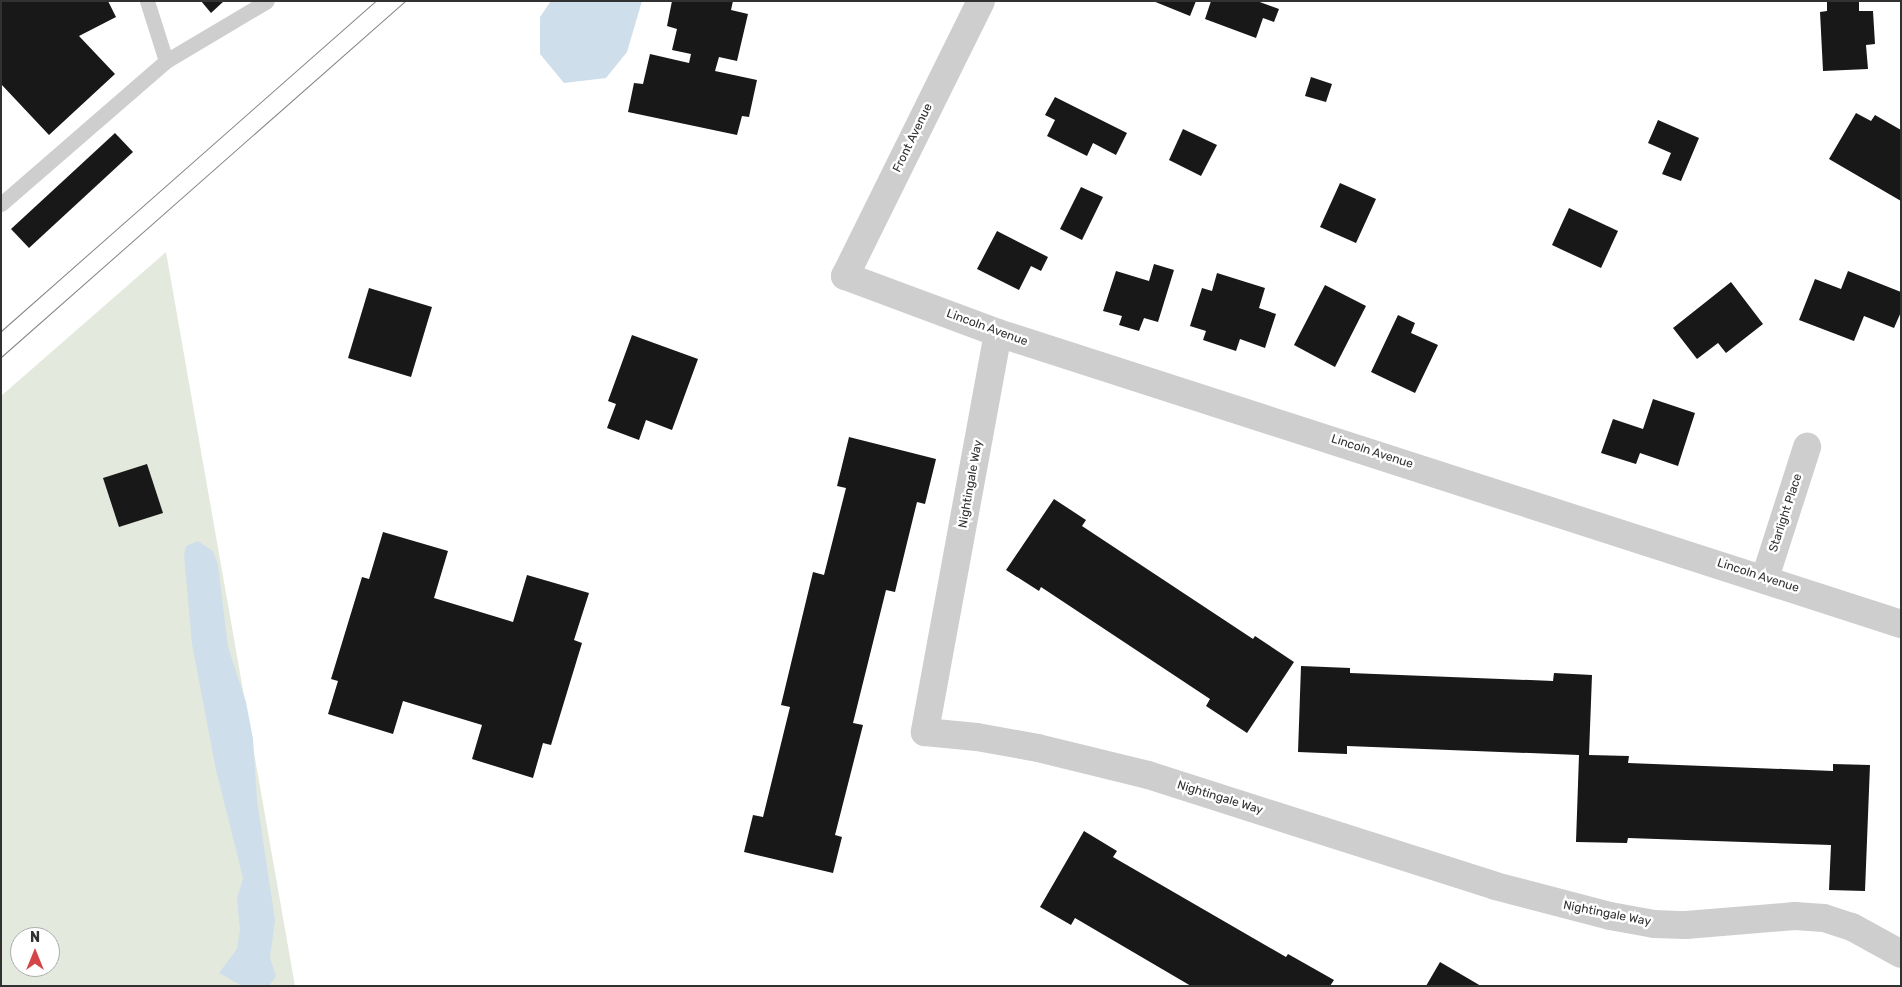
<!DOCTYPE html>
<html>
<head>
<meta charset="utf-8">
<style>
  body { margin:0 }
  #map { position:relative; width:1902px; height:987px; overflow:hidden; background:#fff; font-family:Rubik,sans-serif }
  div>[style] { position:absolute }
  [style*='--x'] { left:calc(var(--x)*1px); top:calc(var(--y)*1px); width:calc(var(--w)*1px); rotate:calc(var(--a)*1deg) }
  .green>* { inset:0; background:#e3e9dd }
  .water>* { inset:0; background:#cedeea }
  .building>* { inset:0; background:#181818 }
  .service>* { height:15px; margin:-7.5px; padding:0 7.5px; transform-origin:7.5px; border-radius:7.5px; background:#cecece }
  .minor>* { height:28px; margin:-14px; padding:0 14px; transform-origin:14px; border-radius:14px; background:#cecece }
  .tram>* { height:1px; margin:-0.5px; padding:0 0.5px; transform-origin:0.5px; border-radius:0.5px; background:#868686 }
  span { translate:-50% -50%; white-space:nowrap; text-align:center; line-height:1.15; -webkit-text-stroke:5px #fff; paint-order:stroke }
  .street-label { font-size:12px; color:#313131 }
  .frame { position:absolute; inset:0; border:2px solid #313131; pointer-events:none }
  .north { position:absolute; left:10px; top:927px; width:50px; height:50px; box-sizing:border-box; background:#fff; border:1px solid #adadad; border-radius:50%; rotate:0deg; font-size:14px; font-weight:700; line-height:20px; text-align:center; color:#313131 }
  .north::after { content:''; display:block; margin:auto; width:18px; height:22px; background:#d54548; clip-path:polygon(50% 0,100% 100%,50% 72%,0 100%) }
</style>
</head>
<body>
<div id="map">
  <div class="green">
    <div style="clip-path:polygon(evenodd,166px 252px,295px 986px,1px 986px,1px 396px,166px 252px,20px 937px,50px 937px,50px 967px,20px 967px,20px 937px)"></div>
  </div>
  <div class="water">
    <div style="clip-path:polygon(551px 1px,642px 1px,627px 52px,606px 78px,564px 83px,540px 54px,540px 17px)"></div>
    <div style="clip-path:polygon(198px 541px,213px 551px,218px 565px,228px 647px,246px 702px,253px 739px,257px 800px,275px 920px,270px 958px,276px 976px,269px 986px,242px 986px,219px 973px,237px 949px,240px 930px,237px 899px,243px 878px,216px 770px,192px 644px,184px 555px,186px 546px)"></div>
  </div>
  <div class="building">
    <div style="clip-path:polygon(1px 1px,108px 1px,116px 17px,79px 36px,115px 74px,49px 135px,1px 84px)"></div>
    <div style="clip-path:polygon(201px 1px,224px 1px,211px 13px)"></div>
    <div style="clip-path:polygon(672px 1px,733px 1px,731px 10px,748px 14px,737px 61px,719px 57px,715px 71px,757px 80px,749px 117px,742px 116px,737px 135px,628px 112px,634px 83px,643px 84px,650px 54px,689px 63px,691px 54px,672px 50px,677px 29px,667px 26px)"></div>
    <div style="clip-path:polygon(1153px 1px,1196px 1px,1190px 16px)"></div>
    <div style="clip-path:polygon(1211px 1px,1257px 1px,1279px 9px,1274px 22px,1263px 18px,1256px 38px,1205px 19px)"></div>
    <div style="clip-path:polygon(1827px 1px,1859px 1px,1859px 11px,1873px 11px,1875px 44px,1866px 45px,1868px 69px,1823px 71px,1820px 12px,1827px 11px)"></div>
    <div style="clip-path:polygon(1311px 77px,1332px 84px,1326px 102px,1305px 96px)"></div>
    <div style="clip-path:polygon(1055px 97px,1127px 133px,1116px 155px,1093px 143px,1087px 156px,1047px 136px,1055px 120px,1045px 115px)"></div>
    <div style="clip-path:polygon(1856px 113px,1871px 121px,1875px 115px,1901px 130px,1901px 201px,1829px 159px)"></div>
    <div style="clip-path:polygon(1658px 120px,1699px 138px,1681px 181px,1662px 174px,1671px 153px,1648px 143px)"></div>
    <div style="clip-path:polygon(1183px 129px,1217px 145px,1201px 176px,1169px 160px)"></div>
    <div style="clip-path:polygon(115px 133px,133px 152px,29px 248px,11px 229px)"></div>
    <div style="clip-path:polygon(1340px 183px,1376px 199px,1356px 243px,1320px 227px)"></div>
    <div style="clip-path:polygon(1081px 187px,1103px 197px,1082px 240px,1060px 229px)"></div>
    <div style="clip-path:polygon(1569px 208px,1618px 231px,1601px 268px,1552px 245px)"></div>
    <div style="clip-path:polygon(997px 231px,1048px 257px,1041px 271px,1031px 266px,1019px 290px,977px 269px)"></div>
    <div style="clip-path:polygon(1154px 264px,1174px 270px,1158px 322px,1144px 318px,1139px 331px,1119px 325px,1122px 316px,1103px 311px,1116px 271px,1149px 281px)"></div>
    <div style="clip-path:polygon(1848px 271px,1901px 292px,1901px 312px,1894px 328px,1864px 316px,1854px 341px,1799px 320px,1815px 279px,1841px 289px)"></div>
    <div style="clip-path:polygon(1217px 273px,1265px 288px,1259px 308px,1276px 314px,1265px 348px,1240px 339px,1236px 351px,1203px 340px,1206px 331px,1190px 326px,1202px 288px,1212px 291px)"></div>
    <div style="clip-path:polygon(1731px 282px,1763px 324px,1726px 353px,1718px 343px,1697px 359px,1673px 328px)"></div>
    <div style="clip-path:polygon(1325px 285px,1366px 306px,1335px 367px,1294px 345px)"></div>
    <div style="clip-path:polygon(369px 288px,432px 307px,411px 377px,348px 358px)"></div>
    <div style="clip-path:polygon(1398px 315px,1415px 323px,1411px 333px,1438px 345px,1415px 393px,1371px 372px)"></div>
    <div style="clip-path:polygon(632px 335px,698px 359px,672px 430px,646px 420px,639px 440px,607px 428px,616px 404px,608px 401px)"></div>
    <div style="clip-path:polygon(1653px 399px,1695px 413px,1678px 466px,1640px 453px,1636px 464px,1601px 453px,1613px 419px,1643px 429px)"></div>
    <div style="clip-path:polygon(849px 437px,936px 459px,925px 504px,917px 502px,895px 592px,886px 590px,853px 723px,863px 725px,835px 835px,842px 837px,833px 873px,744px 852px,753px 815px,763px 817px,790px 707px,781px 705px,813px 572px,824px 575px,846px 488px,837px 486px)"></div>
    <div style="clip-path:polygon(147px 464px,163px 513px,119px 527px,103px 478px)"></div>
    <div style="clip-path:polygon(1054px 499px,1086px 520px,1082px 526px,1253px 639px,1255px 636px,1294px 662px,1247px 733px,1206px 706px,1210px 699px,1041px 587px,1039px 591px,1006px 570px)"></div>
    <div style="clip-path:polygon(383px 532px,448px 551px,434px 598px,513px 622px,527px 575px,589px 593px,574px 640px,582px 643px,551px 745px,543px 743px,533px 778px,472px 759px,482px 725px,403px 701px,393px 734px,328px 714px,338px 681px,331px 679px,362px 577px,369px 579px)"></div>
    <div style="clip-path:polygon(1301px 666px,1350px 668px,1350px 673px,1553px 681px,1554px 673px,1592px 675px,1589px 755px,1629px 756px,1628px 763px,1833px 771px,1833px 764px,1870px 765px,1865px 891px,1829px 890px,1831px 845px,1628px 838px,1627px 843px,1576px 842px,1579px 755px,1347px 746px,1347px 754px,1298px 752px)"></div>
    <div style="clip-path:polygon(1084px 831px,1117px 851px,1113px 857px,1286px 957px,1288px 954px,1334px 980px,1330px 986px,1191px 986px,1075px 918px,1071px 925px,1040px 907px)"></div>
    <div style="clip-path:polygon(1440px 962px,1481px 986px,1426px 986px)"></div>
  </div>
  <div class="service">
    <div style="--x:147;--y:1;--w:63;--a:72.4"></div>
    <div style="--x:1;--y:204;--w:218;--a:-40.9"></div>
    <div style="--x:166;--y:61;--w:117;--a:-30.7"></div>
  </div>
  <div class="minor">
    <div style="--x:981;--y:1;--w:307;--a:116.3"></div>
    <div style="--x:845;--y:276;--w:163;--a:20.4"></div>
    <div style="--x:998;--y:333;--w:949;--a:17.86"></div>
    <div style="--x:998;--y:333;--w:406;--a:100.4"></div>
    <div style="--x:925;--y:732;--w:52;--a:5.5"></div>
    <div style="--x:977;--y:737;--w:62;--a:10.2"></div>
    <div style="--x:1038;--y:748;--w:113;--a:13.8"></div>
    <div style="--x:1148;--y:775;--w:364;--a:17.7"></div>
    <div style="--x:1495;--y:886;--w:119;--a:14.6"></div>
    <div style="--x:1610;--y:916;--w:45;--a:10.3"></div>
    <div style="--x:1654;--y:924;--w:32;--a:2"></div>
    <div style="--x:1686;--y:925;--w:109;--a:-4.7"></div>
    <div style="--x:1795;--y:916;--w:29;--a:4"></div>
    <div style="--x:1824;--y:918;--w:29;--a:18"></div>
    <div style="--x:1852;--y:927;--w:56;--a:28.9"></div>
    <div style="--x:1765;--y:578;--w:138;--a:-72.2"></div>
  </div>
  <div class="tram">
    <div style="--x:1;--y:331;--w:499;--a:-41.4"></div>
    <div style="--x:1;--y:357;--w:538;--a:-41.39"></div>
  </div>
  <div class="street-label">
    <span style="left:913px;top:138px;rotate:-64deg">Front Avenue</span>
    <span style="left:987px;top:328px;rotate:20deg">Lincoln Avenue</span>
    <span style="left:1372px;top:452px;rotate:18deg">Lincoln Avenue</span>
    <span style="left:971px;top:484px;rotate:-80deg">Nightingale Way</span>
    <span style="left:1786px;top:513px;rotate:-72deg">Starlight Place</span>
    <span style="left:1758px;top:576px;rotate:18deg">Lincoln Avenue</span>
    <span style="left:1220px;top:798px;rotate:17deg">Nightingale Way</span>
    <span style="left:1607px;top:914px;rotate:11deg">Nightingale Way</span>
  </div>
  <div class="frame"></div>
  <div class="north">N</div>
</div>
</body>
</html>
